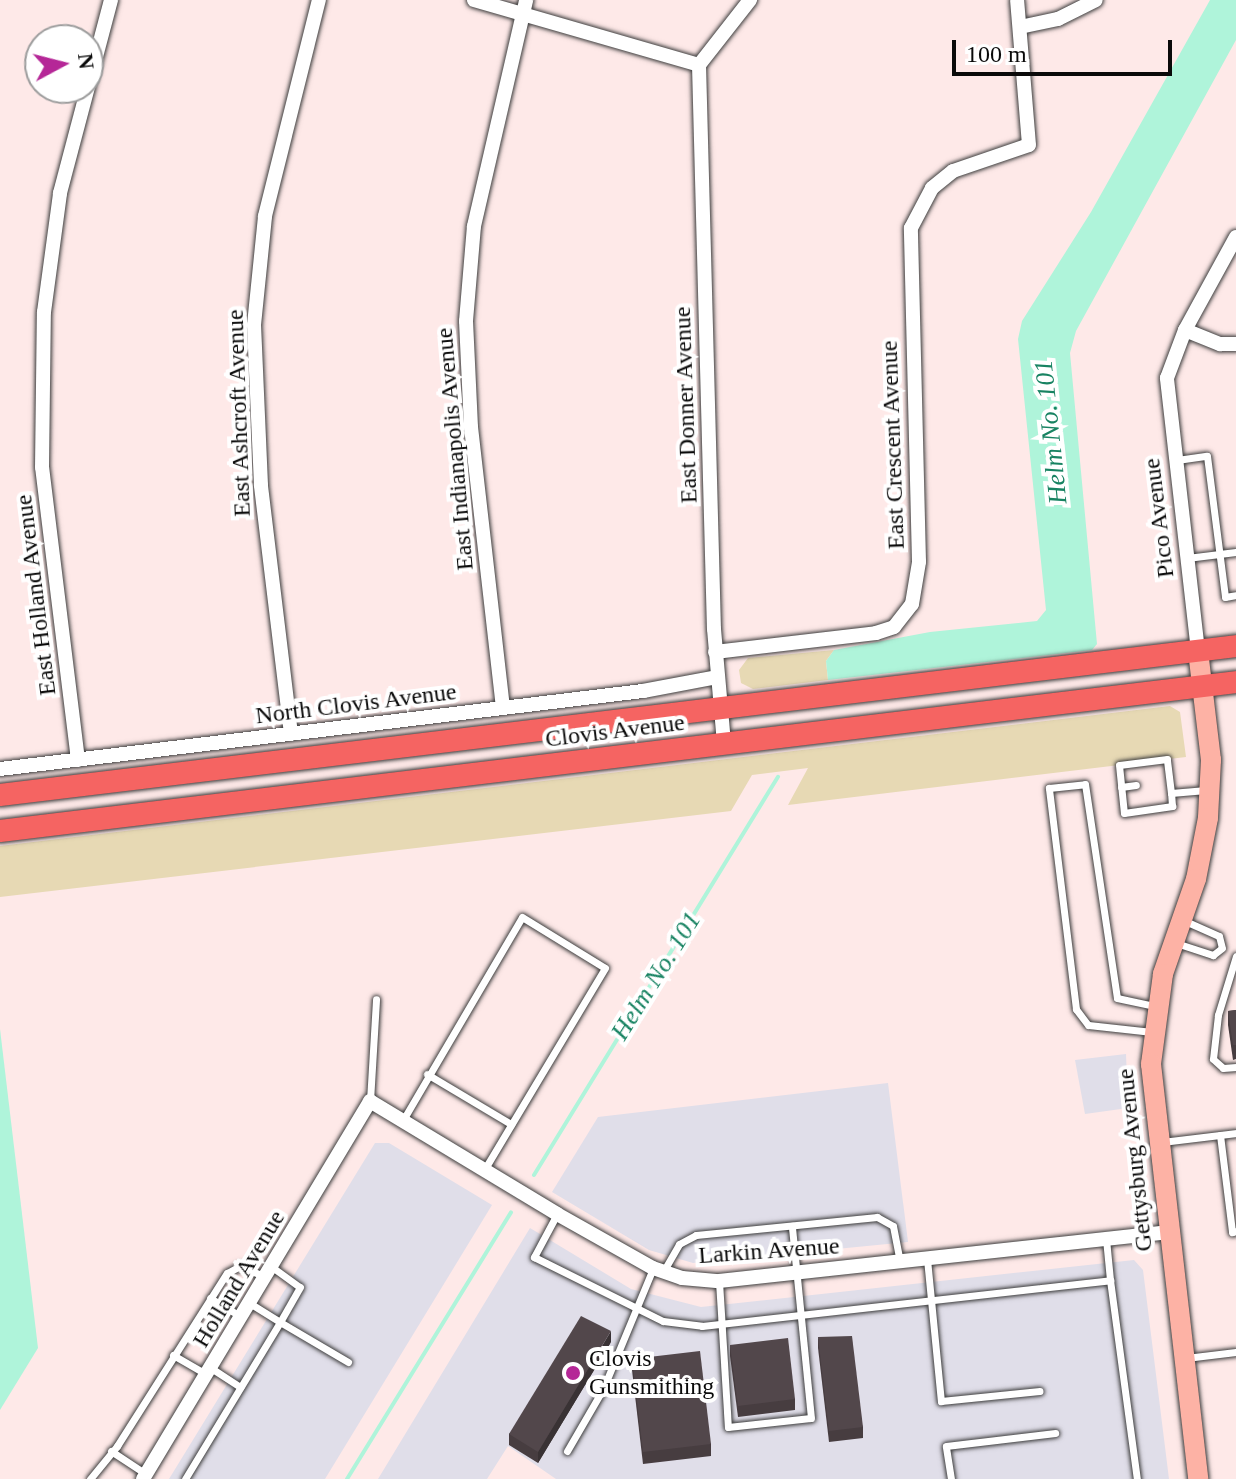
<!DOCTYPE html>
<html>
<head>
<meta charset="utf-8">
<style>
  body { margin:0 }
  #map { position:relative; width:1236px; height:1479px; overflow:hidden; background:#fee9e8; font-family:"Times New Roman",serif }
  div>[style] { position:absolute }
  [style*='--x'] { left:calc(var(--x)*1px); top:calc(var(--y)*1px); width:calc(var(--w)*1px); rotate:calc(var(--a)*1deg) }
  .industrial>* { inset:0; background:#e0dee9 }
  .green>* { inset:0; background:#e7d9b4 }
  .water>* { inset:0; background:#aff4da }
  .stream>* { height:4px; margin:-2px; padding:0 2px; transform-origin:2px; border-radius:2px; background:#aff4da }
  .roads { filter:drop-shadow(0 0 2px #3d3d3d) drop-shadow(0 0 2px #3d3d3d) }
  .lane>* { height:7px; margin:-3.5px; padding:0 3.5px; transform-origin:3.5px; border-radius:3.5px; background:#fff }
  .street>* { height:14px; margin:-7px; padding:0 7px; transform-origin:7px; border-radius:7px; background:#fff }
  .secondary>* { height:20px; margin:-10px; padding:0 10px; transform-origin:10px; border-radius:10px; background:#fdb2a5 }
  .primary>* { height:22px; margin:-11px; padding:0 11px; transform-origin:11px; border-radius:11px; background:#f56462 }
  .wall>* { inset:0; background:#473d40 }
  .shaded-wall>* { inset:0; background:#393234 }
  .building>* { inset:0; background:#52474b }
  .dots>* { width:22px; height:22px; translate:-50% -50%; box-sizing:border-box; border:4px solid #fff; border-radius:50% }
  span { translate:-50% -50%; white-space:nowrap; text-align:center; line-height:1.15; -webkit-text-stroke:8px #fff; paint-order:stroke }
  .street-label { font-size:24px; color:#0a0a0a }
  .poi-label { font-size:24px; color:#0a0a0a }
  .left { translate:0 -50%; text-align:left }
  .water-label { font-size:26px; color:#188362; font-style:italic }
  .north { position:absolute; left:24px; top:24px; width:80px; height:80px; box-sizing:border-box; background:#fff; border:2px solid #9d9d9d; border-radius:50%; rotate:83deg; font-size:22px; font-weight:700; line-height:32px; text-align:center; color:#0a0a0a }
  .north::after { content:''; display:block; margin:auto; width:28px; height:36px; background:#b52797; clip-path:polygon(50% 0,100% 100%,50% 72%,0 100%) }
  .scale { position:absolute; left:952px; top:40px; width:220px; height:36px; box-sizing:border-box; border:4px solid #0a0a0a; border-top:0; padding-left:10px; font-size:24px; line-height:28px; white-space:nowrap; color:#0a0a0a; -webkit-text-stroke:6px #fff; paint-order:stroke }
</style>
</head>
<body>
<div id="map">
  <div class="industrial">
    <div style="clip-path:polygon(1126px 1054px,1128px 1108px,1085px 1114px,1075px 1060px)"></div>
    <div style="clip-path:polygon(888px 1083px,908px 1242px,693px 1263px,649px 1250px,552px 1192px,598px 1117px)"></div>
    <div style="clip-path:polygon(375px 1143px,389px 1143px,492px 1205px,325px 1479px,169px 1479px)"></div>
    <div style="clip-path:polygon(530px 1228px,631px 1289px,701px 1307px,1134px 1260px,1143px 1270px,1169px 1479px,556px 1479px,508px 1446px,487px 1479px,378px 1479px)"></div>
  </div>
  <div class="green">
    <div style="clip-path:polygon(834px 650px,826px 661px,828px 680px,753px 689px,741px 683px,739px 670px,748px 658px)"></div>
    <div style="clip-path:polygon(1170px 706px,1180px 712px,1186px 757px,788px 805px,808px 768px,752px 775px,731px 811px,0 897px,0 846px)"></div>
  </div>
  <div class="water">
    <div style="clip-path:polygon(1210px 0,1236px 0,1236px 40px,1076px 331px,1070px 353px,1097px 644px,1092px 650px,828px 680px,826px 661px,834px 650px,930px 632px,1037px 621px,1046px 610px,1018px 339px,1022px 321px,1091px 212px)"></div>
    <div style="clip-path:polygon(0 1029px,38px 1348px,0 1410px)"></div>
  </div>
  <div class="stream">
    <div style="--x:534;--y:1175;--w:467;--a:-58.5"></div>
    <div style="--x:347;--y:1479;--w:313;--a:-58.4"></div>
  </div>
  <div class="roads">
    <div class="lane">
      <div style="--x:1177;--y:460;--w:30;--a:-8"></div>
      <div style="--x:1207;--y:456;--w:142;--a:82.7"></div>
      <div style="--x:1225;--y:597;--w:11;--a:-10"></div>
      <div style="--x:1187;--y:558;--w:49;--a:-7"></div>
      <div style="--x:1121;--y:787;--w:15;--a:-8"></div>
      <div style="--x:1171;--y:793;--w:34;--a:-97"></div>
      <div style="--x:1167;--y:759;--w:48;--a:172.9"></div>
      <div style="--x:1119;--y:765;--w:48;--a:84.1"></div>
      <div style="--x:1124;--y:813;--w:49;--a:-8.3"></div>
      <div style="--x:1172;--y:806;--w:13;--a:-94"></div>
      <div style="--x:1171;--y:793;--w:38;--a:-5"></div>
      <div style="--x:1185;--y:921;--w:37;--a:24"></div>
      <div style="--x:1219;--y:936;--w:12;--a:76"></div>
      <div style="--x:1176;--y:943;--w:39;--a:18"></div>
      <div style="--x:1213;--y:955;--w:11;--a:-38"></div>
      <div style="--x:1236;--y:956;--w:62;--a:107"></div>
      <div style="--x:1218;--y:1015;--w:44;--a:96.5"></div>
      <div style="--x:1213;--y:1059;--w:13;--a:42"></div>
      <div style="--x:1223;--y:1068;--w:13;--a:-4"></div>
      <div style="--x:1152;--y:1032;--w:64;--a:-173.8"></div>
      <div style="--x:1088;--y:1025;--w:20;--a:-127"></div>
      <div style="--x:1076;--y:1009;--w:223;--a:-97"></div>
      <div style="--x:1049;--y:788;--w:36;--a:-6"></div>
      <div style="--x:1085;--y:784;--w:216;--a:81.5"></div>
      <div style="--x:1117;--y:998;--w:40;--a:12"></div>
      <div style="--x:427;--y:1074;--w:98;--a:30.8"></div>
      <div style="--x:370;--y:1101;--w:102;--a:-86.6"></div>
      <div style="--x:403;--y:1120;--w:235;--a:-59.6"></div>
      <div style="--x:522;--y:917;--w:97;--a:31.6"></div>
      <div style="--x:605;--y:968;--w:235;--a:120.9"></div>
      <div style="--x:1220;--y:1135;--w:98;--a:82.9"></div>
      <div style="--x:1232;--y:1232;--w:4;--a:-14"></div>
      <div style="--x:1162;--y:1142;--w:75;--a:-6.9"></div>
      <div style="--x:557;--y:1214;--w:49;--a:118.1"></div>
      <div style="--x:534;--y:1257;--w:144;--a:26.4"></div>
      <div style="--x:663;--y:1321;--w:39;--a:7"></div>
      <div style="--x:702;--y:1326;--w:411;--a:-6.4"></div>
      <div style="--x:1110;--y:1280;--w:201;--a:82.3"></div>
      <div style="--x:1106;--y:1239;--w:41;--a:84.4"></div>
      <div style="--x:927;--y:1259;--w:143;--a:84.4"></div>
      <div style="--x:941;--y:1401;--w:99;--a:-5.8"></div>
      <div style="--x:272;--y:1267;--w:34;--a:36"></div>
      <div style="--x:300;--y:1287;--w:40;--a:119.7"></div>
      <div style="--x:280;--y:1322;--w:79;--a:30.5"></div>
      <div style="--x:663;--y:1272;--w:32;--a:-60"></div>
      <div style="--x:679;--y:1244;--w:19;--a:-28"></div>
      <div style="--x:696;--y:1235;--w:182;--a:-5.7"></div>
      <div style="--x:877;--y:1217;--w:18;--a:29"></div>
      <div style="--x:893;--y:1226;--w:37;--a:79"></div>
      <div style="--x:719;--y:1281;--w:146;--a:86.5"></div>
      <div style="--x:728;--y:1427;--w:83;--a:-6.2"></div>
      <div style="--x:811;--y:1418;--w:193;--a:-95.7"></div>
      <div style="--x:210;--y:1298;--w:37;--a:31"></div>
      <div style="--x:173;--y:1355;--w:38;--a:30"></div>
      <div style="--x:1186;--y:1358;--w:50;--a:-6.8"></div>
      <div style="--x:211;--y:1368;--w:35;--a:33"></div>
      <div style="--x:111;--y:1451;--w:42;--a:33.3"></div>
      <div style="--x:567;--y:1451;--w:72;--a:-59.9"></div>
      <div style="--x:603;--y:1389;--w:131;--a:-67.5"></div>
      <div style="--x:90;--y:1479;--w:43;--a:-50.7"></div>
      <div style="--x:117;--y:1446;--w:205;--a:-57.6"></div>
      <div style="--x:227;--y:1273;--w:15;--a:-28"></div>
      <div style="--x:240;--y:1266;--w:26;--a:23"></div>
      <div style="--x:185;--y:1479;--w:184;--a:-58.8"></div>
      <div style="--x:280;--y:1322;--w:36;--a:-148"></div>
      <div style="--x:951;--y:1479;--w:33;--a:-99"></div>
      <div style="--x:946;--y:1446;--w:110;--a:-6.8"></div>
    </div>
    <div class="street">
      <div style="--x:474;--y:0;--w:234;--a:16.1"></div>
      <div style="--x:699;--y:65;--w:83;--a:-51.9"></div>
      <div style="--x:1020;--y:27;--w:39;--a:-12"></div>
      <div style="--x:1058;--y:19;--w:42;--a:-26.6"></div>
      <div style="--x:699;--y:65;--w:564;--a:88.48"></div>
      <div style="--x:714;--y:629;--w:115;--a:85"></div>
      <div style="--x:1185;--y:330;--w:38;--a:22"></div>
      <div style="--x:1220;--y:344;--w:16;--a:0"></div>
      <div style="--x:1198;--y:651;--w:275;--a:-96.5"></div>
      <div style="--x:1167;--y:378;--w:51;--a:-69.4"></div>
      <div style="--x:1185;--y:330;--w:106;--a:-61.3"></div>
      <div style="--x:715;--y:652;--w:162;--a:-6.7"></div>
      <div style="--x:876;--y:633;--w:19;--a:-18"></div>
      <div style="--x:894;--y:627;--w:29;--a:-52"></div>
      <div style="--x:912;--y:604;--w:43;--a:-80.5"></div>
      <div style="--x:919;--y:562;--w:334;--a:-91.4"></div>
      <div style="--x:911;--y:228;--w:45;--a:-62.3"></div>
      <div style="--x:932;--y:188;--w:27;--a:-39"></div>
      <div style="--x:953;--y:171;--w:80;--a:-18.9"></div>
      <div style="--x:1029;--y:145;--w:145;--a:-94.7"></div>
      <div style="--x:503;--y:708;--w:283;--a:-96.5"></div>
      <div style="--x:471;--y:427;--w:106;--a:-92.7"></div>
      <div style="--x:466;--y:321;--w:95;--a:-85.2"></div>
      <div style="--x:474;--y:226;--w:232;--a:-77"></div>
      <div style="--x:291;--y:734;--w:251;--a:-96.9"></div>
      <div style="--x:261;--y:485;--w:160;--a:-92.5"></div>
      <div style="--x:254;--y:325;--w:110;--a:-84.2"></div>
      <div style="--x:265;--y:216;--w:223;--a:-76"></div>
      <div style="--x:78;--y:760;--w:295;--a:-97"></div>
      <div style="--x:42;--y:467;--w:155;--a:-89.3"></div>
      <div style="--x:44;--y:312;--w:120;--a:-82.3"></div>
      <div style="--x:60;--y:193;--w:200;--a:-75.2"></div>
      <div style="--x:0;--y:769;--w:648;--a:-6.92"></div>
      <div style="--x:643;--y:691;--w:75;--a:-10.7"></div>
      <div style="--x:143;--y:1479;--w:441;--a:-59"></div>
      <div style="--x:370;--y:1101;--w:218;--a:31.1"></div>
      <div style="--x:557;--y:1214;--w:110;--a:29.4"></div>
      <div style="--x:653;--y:1268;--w:31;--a:19"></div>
      <div style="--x:682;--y:1278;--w:37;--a:5"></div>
      <div style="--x:719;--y:1281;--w:451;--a:-6.2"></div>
    </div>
    <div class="secondary">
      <div style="--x:1198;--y:651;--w:110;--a:83.2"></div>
      <div style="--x:1211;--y:760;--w:58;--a:93"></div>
      <div style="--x:1208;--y:818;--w:62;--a:101.1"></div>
      <div style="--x:1196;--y:879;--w:101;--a:109.2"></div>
      <div style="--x:1163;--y:974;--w:91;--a:97.6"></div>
      <div style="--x:1151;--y:1064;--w:418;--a:83.5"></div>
    </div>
    <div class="primary">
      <div style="--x:0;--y:795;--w:1245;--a:-6.87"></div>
      <div style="--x:0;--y:831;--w:1245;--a:-6.87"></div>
    </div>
  </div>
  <div class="wall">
    <div style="clip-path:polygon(1236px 1010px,1236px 1059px,1233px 1060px,1228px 1025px,1228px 1011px)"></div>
    <div style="clip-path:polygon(818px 1337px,863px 1427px,863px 1438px,829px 1442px,818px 1348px)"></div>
    <div style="clip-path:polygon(611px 1342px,538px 1463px,509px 1445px,509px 1434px)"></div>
    <div style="clip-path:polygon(730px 1345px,795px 1399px,795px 1410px,738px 1417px,730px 1356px)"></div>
    <div style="clip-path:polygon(632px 1359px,711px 1444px,711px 1456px,643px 1464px,632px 1370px)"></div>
  </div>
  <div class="shaded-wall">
    <div style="clip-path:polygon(611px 1331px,611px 1342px,538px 1463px,538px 1452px)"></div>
  </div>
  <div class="building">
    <div style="clip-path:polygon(1236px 1010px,1236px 1045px,1233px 1045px,1228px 1011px)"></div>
    <div style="clip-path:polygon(581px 1316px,611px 1331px,538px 1452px,509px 1434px)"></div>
    <div style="clip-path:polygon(852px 1336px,863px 1427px,829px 1431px,818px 1337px)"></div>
    <div style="clip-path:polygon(788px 1338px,795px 1399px,738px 1406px,730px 1345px)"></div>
    <div style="clip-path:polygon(700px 1351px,711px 1444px,643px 1452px,632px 1359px)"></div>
  </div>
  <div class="dots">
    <div style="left:573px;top:1373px;background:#b52797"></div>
  </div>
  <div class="street-label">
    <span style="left:686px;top:405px;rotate:-92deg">East Donner Avenue</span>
    <span style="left:239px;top:413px;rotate:-92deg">East Ashcroft Avenue</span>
    <span style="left:893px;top:445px;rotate:-92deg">East Crescent Avenue</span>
    <span style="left:455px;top:449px;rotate:-95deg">East Indianapolis Avenue</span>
    <span style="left:1159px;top:518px;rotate:-97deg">Pico Avenue</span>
    <span style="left:36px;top:595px;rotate:-97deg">East Holland Avenue</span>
    <span style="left:356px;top:704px;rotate:-7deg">North Clovis Avenue</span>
    <span style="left:615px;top:731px;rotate:-7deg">Clovis Avenue</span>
    <span style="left:1135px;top:1160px;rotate:-96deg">Gettysburg Avenue</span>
    <span style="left:769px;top:1251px;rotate:-4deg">Larkin Avenue</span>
    <span style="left:239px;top:1279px;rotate:-59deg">Holland Avenue</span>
  </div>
  <div class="poi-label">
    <span class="left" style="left:589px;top:1373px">Clovis<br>Gunsmithing</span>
  </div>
  <div class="water-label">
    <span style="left:1051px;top:432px;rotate:-96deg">Helm No. 101</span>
    <span style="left:656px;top:976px;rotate:-58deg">Helm No. 101</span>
  </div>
  <div class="north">N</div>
  <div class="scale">100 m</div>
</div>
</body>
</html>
